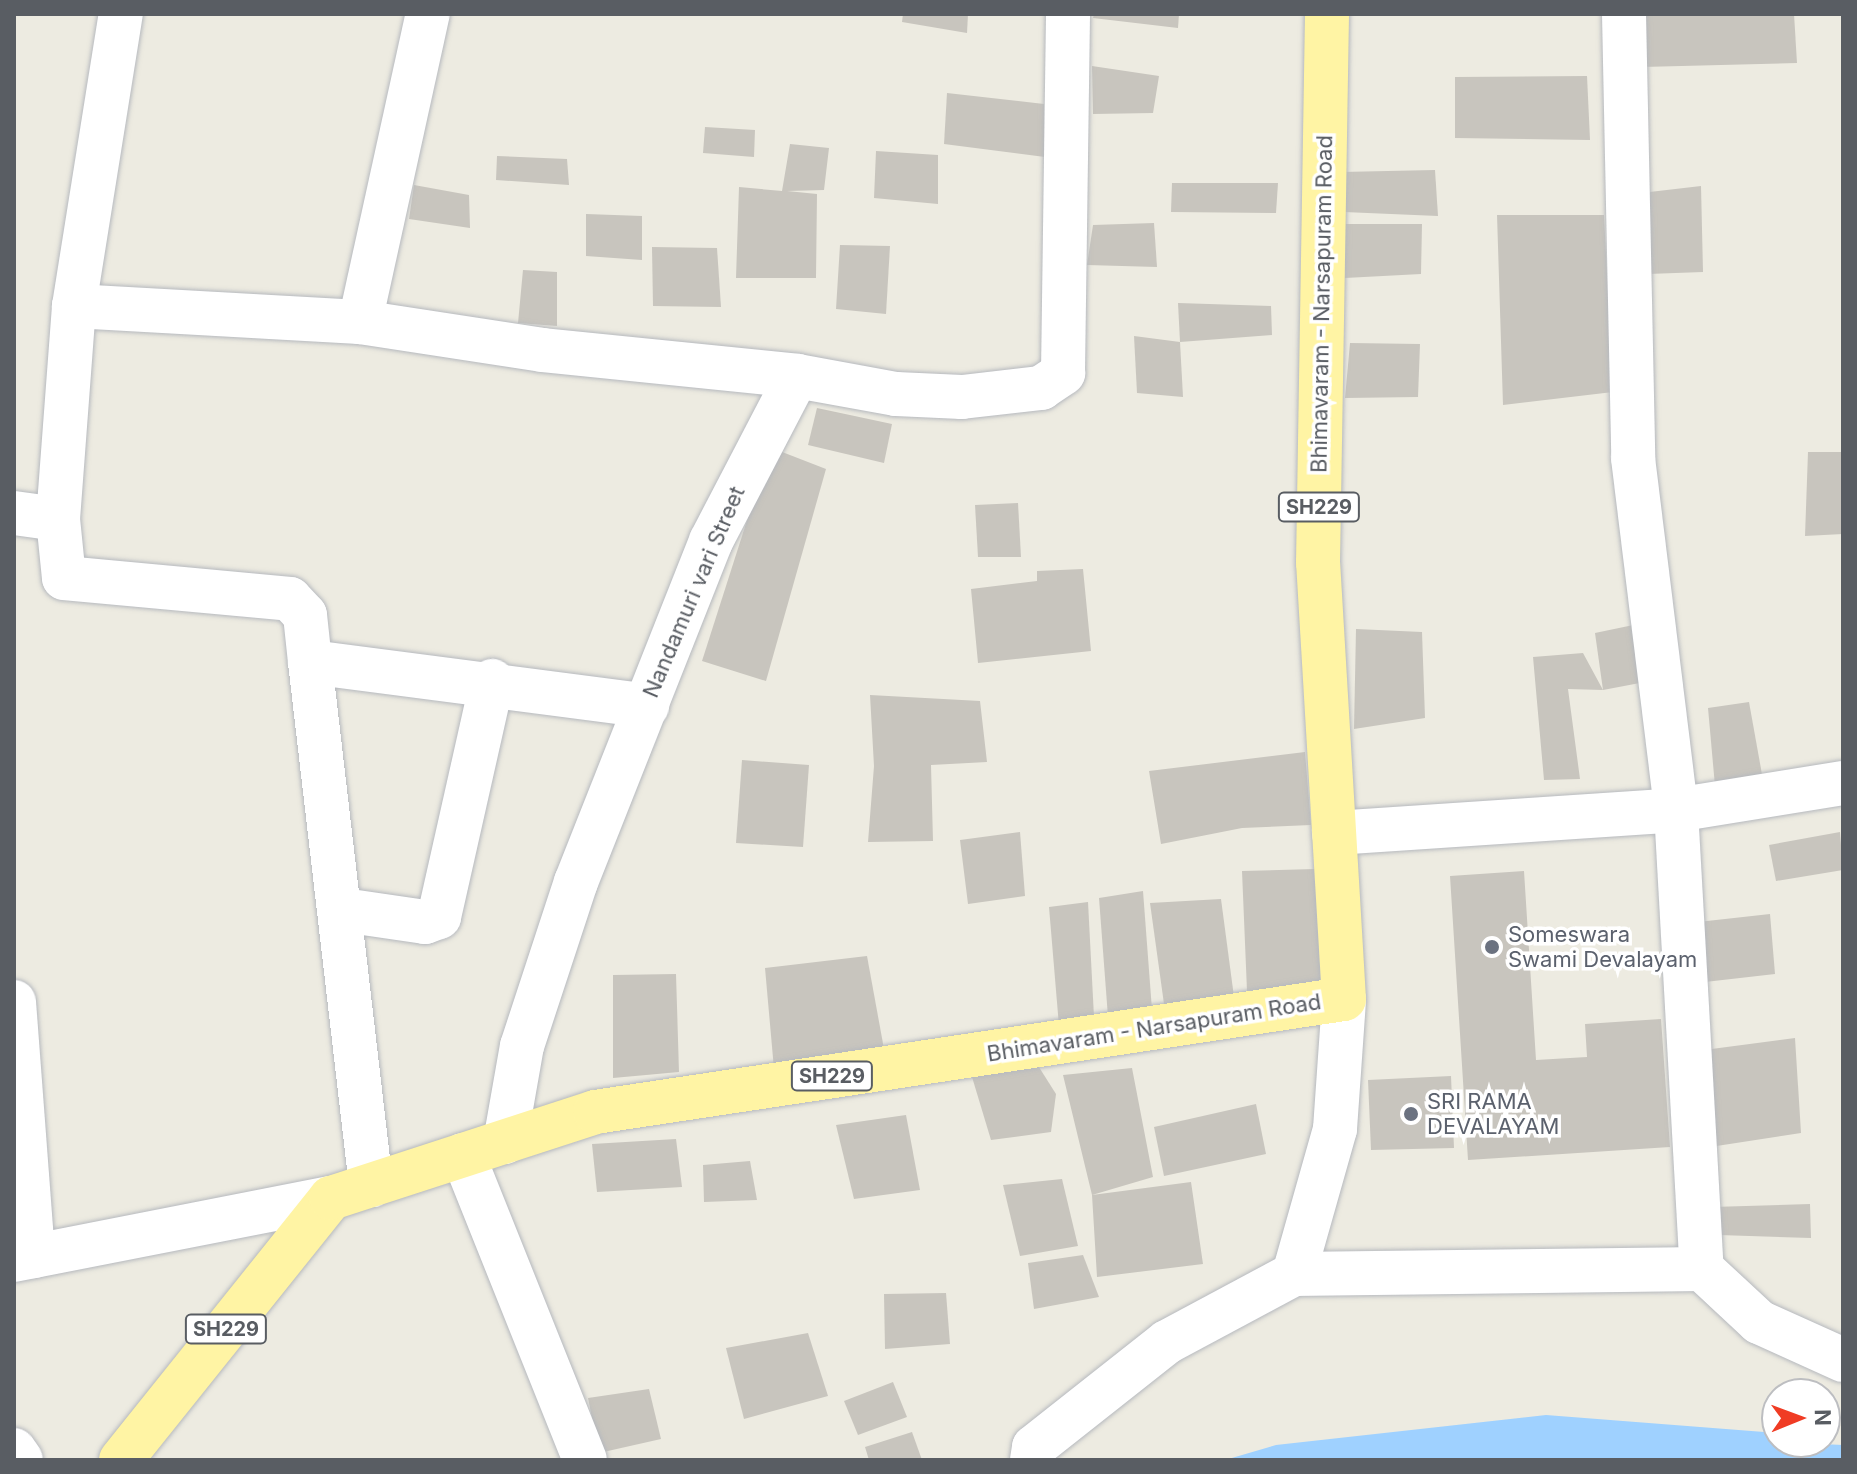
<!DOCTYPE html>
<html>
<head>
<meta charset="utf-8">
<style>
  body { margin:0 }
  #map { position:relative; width:1857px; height:1474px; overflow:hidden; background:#edebe1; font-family:Inter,sans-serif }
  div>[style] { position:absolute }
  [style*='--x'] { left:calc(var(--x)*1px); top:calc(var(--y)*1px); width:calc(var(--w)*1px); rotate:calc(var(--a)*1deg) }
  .water>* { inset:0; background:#9fd1ff }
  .building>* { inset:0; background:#c8c5be }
  .roads { filter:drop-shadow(0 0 2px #b6b9be) drop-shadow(0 0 2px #b6b9be) }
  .minor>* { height:44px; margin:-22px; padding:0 22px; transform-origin:22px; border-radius:22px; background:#fff }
  .major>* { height:44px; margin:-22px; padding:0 22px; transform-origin:22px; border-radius:22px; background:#fff4a4 }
  .dots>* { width:22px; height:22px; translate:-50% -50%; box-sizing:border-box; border:4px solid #fff; border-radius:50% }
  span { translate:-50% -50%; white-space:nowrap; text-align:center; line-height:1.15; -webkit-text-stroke:7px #fff; paint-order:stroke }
  .shield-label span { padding:2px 6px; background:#fff; border:2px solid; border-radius:6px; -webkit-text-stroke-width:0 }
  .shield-label { font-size:20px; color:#595d63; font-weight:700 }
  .street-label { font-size:22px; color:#595d63 }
  .worship-label { font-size:22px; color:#5b616d }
  .left { translate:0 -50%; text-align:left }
  .frame { position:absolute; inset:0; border:16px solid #595d63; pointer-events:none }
  .north { position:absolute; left:1761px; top:1378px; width:80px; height:80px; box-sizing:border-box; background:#fff; border:2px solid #bdbec1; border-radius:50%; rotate:89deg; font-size:22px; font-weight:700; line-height:32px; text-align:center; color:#595d63 }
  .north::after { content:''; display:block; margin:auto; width:28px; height:36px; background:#f03c24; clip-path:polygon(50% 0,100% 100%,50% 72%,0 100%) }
</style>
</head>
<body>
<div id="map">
  <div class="water">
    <div style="clip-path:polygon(1546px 1415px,1777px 1433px,1777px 1442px,1843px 1445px,1843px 1460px,1225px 1460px,1276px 1445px)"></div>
  </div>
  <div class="building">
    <div style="clip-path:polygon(903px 14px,968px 14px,967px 33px,902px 22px)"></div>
    <div style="clip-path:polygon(1094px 14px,1179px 14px,1178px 28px,1093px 18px)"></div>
    <div style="clip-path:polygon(1640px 14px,1794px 14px,1797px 63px,1642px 67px)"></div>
    <div style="clip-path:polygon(1092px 66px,1159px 76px,1153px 113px,1093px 114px)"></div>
    <div style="clip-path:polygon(1587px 76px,1590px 140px,1455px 138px,1455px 77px)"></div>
    <div style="clip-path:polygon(947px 93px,1044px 104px,1045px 157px,944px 144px)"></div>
    <div style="clip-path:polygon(705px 127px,755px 130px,754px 157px,703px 153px)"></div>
    <div style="clip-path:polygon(790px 144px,829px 148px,824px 190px,787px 191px,817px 194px,816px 278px,736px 278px,739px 187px,782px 191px)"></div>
    <div style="clip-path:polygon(876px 151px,938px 155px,938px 204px,874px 198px)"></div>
    <div style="clip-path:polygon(497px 156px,567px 159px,569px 185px,496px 180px)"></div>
    <div style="clip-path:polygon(1435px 170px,1438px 216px,1344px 212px,1341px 172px)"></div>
    <div style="clip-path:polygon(1172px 183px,1278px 183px,1276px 213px,1171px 212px)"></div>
    <div style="clip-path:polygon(414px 185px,469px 195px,470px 228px,409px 219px)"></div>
    <div style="clip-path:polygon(1701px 186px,1703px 272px,1648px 274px,1641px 193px)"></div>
    <div style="clip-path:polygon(586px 214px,642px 216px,642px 260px,586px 256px)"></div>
    <div style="clip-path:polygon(1497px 215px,1604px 215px,1613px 392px,1503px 405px)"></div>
    <div style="clip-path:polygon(1154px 223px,1157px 267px,1087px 265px,1093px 225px)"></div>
    <div style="clip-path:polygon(1345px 224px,1422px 224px,1421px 274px,1345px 278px)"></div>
    <div style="clip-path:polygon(840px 245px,890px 246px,886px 314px,836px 309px)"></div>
    <div style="clip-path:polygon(652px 247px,717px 248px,721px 307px,653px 306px)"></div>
    <div style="clip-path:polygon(523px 270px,557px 272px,557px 326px,518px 323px)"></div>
    <div style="clip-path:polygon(1178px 303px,1271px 306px,1272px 335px,1180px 342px)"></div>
    <div style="clip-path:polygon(1134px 336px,1180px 342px,1183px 397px,1137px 393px)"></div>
    <div style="clip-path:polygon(1350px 343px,1420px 344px,1418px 397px,1345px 398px)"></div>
    <div style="clip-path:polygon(817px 408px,892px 424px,884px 463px,808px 445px)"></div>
    <div style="clip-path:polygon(777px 450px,826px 469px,766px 681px,702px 661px,750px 511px)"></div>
    <div style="clip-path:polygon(1808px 452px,1843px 452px,1843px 534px,1805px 536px)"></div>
    <div style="clip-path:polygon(1018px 503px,1021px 557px,978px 557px,975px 505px)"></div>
    <div style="clip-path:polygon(1083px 569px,1091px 651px,978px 663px,971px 589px,1037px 581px,1037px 571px)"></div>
    <div style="clip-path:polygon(1643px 623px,1645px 682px,1603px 690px,1595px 633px)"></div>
    <div style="clip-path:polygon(1356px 629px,1422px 632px,1425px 718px,1354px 729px)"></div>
    <div style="clip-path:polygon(1583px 653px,1603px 690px,1568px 689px,1580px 779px,1544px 780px,1533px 657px)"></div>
    <div style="clip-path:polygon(870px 695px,980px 701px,987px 762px,931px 765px,933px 841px,868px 842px,874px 766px)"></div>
    <div style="clip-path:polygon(1749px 702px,1763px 780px,1715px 786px,1708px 708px)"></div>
    <div style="clip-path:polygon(1305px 752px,1311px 825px,1242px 828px,1161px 844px,1149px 771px)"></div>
    <div style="clip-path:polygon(742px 760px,809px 765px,803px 847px,736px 843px)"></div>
    <div style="clip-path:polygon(1020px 832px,1025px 896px,968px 904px,960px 840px)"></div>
    <div style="clip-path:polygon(1840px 832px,1843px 870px,1776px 881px,1769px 845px)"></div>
    <div style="clip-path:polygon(1315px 869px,1321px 985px,1247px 991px,1242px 871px)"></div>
    <div style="clip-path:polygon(1524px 871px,1536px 1060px,1587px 1057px,1585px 1024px,1661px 1019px,1670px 1147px,1468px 1160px,1450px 876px)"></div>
    <div style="clip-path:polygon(1143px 891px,1152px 1010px,1108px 1017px,1099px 898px)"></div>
    <div style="clip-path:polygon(1221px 899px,1234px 997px,1164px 1004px,1150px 903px)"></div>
    <div style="clip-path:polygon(1088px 902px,1094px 1017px,1059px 1026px,1049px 907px)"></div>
    <div style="clip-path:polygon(1770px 914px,1775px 974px,1705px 982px,1698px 922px)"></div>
    <div style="clip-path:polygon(867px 956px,884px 1049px,774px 1069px,765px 968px)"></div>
    <div style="clip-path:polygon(676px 974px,679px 1072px,613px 1078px,613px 975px)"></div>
    <div style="clip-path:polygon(1795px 1038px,1801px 1133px,1710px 1147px,1704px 1050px)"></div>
    <div style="clip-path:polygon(1037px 1064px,1056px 1094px,1051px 1132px,991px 1140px,972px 1077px)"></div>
    <div style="clip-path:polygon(1132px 1068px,1153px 1177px,1092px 1195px,1191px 1182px,1203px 1264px,1097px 1277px,1092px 1195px,1063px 1075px)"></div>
    <div style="clip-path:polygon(1451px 1076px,1454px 1148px,1371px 1150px,1368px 1080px)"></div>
    <div style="clip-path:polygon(1256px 1104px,1266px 1154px,1164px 1176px,1154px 1127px)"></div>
    <div style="clip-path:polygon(906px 1115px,920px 1190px,854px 1199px,836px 1125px)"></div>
    <div style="clip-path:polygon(676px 1139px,682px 1187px,597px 1192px,592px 1144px)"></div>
    <div style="clip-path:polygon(750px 1161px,757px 1200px,704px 1202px,703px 1165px)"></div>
    <div style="clip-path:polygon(1062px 1179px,1078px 1246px,1020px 1256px,1003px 1185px)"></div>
    <div style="clip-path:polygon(1810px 1204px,1811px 1238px,1719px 1235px,1712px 1207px)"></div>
    <div style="clip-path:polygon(1083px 1255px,1099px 1297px,1034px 1309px,1028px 1263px)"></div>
    <div style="clip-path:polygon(946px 1293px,950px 1344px,885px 1349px,884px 1294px)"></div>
    <div style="clip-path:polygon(808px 1333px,828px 1396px,744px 1419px,726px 1348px)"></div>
    <div style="clip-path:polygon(893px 1382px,907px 1417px,858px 1435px,844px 1401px)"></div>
    <div style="clip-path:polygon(649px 1389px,661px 1439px,599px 1453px,588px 1398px)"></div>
    <div style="clip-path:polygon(912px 1432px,922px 1460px,869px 1460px,865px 1447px)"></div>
  </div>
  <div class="roads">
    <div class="minor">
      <div style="--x:1624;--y:14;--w:444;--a:88.8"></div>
      <div style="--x:1633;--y:458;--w:355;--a:83"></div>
      <div style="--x:1676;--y:810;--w:460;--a:86.8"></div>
      <div style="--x:1702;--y:1269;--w:78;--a:42.9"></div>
      <div style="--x:1759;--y:1322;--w:92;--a:24.3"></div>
      <div style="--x:74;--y:306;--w:286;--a:3.2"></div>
      <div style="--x:360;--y:322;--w:185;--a:8.7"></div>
      <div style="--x:543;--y:350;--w:255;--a:5.8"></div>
      <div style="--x:360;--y:322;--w:315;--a:-77.6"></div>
      <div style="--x:14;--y:513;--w:44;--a:7.8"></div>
      <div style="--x:58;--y:519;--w:214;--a:-85.7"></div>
      <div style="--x:74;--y:306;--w:296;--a:-80.9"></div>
      <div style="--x:58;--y:519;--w:59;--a:84.2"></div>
      <div style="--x:64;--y:578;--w:227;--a:5.3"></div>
      <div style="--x:290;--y:599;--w:22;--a:47"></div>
      <div style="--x:305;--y:615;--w:47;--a:83.9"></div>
      <div style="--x:310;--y:662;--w:340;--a:7.4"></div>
      <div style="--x:310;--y:662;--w:527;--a:83.35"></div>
      <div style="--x:1334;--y:833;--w:343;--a:-3.8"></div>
      <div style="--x:1676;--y:810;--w:169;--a:-9.2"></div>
      <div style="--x:343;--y:910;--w:83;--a:8.3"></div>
      <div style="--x:425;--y:922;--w:15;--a:-20"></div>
      <div style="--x:439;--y:917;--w:242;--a:-77.3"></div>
      <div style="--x:14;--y:1002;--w:255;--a:85.7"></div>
      <div style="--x:505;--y:1142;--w:97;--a:-80"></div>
      <div style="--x:522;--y:1046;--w:173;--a:-71.8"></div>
      <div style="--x:576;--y:882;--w:367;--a:-68.4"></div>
      <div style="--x:711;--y:541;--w:186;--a:-62.5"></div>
      <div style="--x:797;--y:376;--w:101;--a:10.3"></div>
      <div style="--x:896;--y:394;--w:66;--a:2.6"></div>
      <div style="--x:962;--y:397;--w:80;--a:-6.5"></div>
      <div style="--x:1041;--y:388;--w:27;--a:-34"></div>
      <div style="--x:1063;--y:373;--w:359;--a:-89.2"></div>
      <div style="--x:463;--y:1155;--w:328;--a:68.2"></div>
      <div style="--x:14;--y:1260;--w:323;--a:-11.1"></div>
      <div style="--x:1294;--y:1274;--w:408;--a:-0.7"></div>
      <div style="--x:14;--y:1450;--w:12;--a:55"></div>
      <div style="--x:1032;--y:1460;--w:13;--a:-81"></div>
      <div style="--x:1034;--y:1447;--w:169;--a:-38.3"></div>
      <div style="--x:1167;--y:1342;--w:144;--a:-28.2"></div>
      <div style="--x:1294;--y:1274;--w:151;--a:-74.2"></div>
      <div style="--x:1335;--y:1129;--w:130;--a:-86"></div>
    </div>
    <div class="major">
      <div style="--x:121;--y:1460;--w:336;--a:-51.3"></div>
      <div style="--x:331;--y:1198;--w:278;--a:-18"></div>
      <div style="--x:595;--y:1112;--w:757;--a:-8.58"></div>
      <div style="--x:1344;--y:999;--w:437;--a:-93.4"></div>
      <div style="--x:1318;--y:563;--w:549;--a:-89.06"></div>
    </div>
  </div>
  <div class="dots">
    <div style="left:1492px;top:947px;background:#6b7280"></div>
    <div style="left:1411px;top:1114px;background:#6b7280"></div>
  </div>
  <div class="shield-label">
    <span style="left:1319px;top:507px">SH229</span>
    <span style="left:832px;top:1076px">SH229</span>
    <span style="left:226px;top:1329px">SH229</span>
  </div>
  <div class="street-label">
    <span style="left:1322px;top:304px;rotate:-89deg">Bhimavaram - Narsapuram Road</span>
    <span style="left:694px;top:592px;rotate:-67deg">Nandamuri vari Street</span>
    <span style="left:1154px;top:1028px;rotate:-9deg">Bhimavaram - Narsapuram Road</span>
  </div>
  <div class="worship-label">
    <span class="left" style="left:1508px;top:947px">Someswara<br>Swami Devalayam</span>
    <span class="left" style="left:1427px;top:1114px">SRI RAMA<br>DEVALAYAM</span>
  </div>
  <div class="frame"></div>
  <div class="north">N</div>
</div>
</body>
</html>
